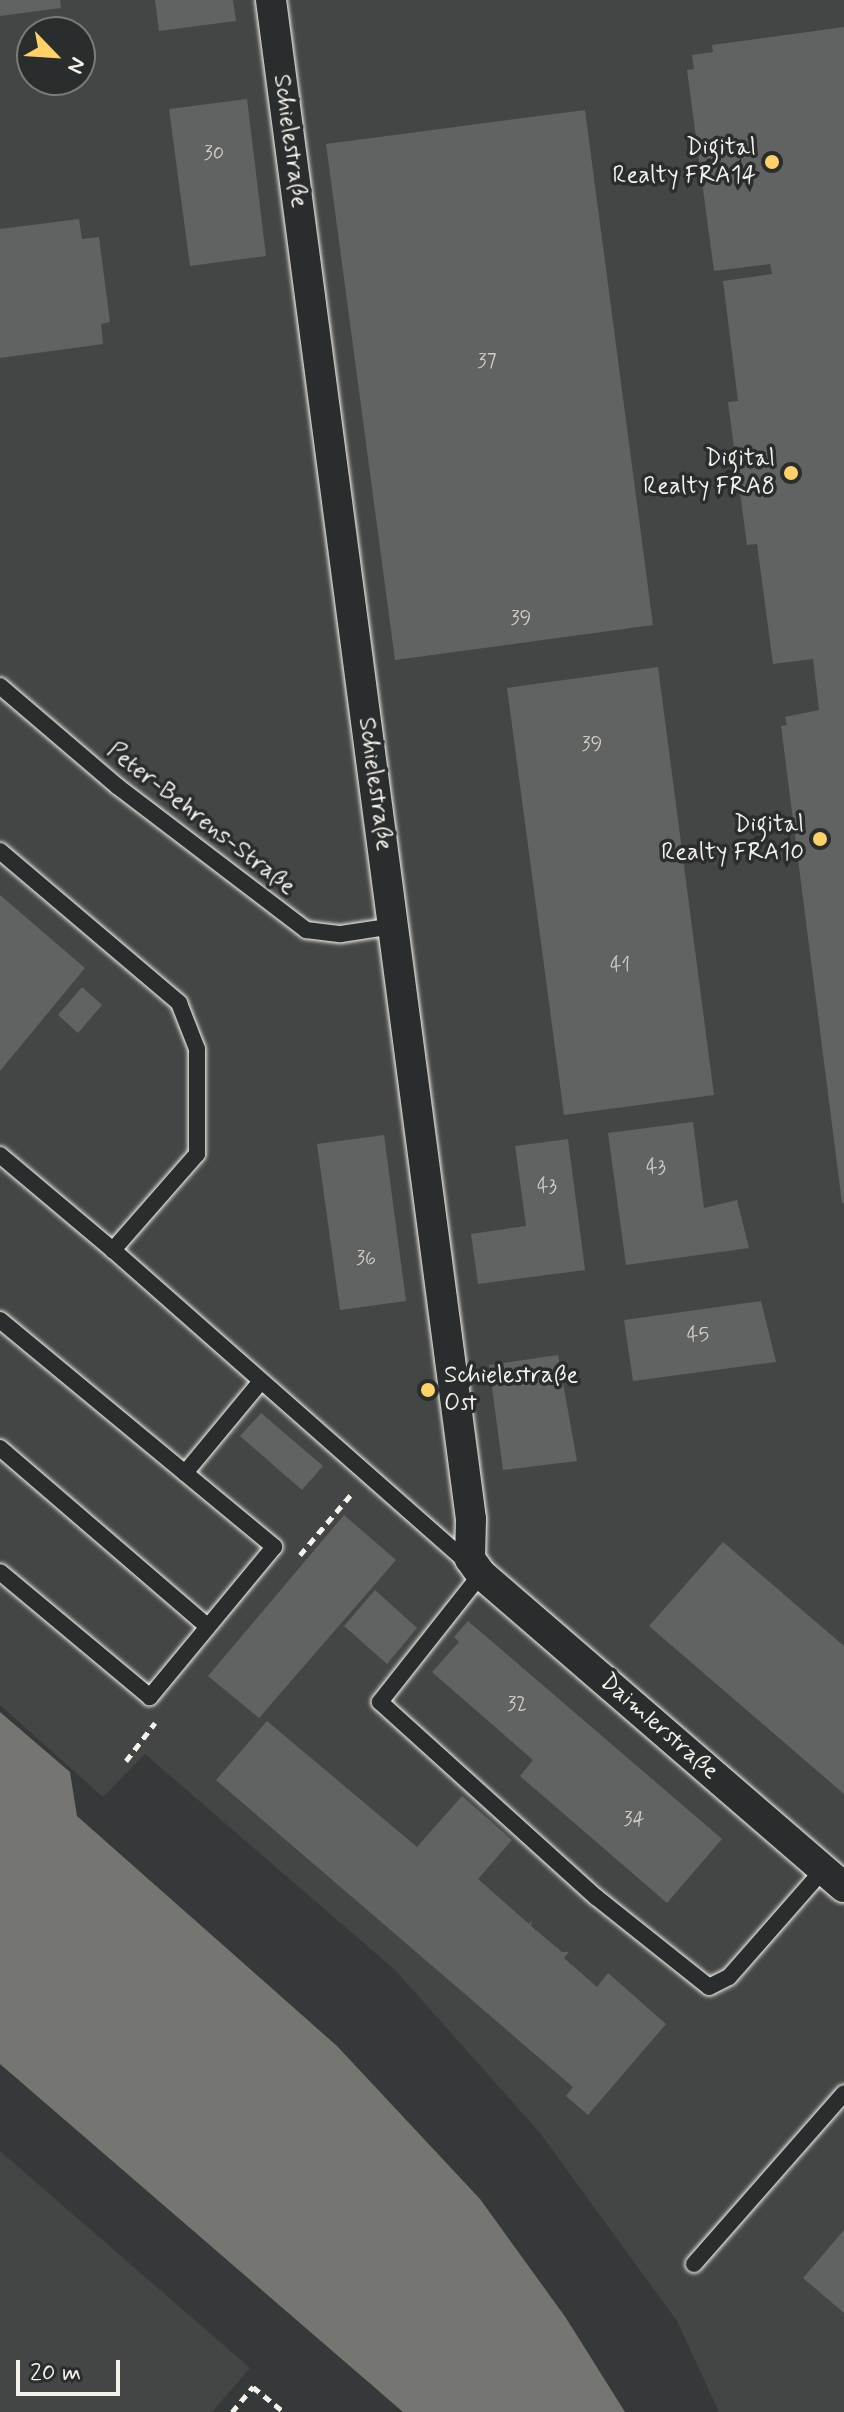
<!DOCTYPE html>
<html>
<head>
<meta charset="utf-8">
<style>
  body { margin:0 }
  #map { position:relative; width:844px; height:2412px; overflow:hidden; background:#363939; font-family:Mynerve,sans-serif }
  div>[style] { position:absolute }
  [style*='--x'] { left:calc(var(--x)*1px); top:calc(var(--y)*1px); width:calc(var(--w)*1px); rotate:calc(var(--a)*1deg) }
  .built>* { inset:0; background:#434645 }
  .water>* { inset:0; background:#757572 }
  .building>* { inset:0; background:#616362 }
  .path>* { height:5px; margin-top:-2.5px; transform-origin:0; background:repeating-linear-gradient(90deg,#f4f1e8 0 8px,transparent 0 14px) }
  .roads { filter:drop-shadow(0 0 2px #f4f1e8) drop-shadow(0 0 2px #f4f1e8) }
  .service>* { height:16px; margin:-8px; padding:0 8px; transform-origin:8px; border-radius:8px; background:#2a2d2e }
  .minor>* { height:30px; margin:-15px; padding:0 15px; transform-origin:15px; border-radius:15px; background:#2a2d2e }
  .dots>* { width:22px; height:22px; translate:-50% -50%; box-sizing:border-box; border:4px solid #2a2d2e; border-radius:50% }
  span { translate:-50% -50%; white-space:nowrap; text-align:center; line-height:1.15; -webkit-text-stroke:7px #2a2d2e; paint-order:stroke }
  .number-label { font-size:20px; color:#cfcec6 }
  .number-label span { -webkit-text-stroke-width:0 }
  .street-label { font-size:24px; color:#f4f1e8 }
  .poi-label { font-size:24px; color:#f4f1e8 }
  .right { translate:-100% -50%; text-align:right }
  .left { translate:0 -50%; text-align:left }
  .north { position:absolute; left:16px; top:16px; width:80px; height:80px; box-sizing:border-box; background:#2a2d2e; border:2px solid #7b7b78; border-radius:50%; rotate:115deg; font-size:22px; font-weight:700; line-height:32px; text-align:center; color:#f4f1e8 }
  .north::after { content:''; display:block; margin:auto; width:28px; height:36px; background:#ffd166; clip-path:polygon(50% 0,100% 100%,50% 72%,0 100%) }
  .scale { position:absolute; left:16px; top:2360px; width:104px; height:36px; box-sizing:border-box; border:4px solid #f4f1e8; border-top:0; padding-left:10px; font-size:24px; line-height:28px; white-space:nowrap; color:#f4f1e8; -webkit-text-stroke:6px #2a2d2e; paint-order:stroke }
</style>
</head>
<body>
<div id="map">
  <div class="built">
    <div style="clip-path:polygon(evenodd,0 0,844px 0,844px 2412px,719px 2412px,677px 2321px,540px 2133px,395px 1970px,145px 1754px,103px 1797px,0 1705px,0 0,32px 32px,80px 32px,80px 80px,32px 80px,32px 32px)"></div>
    <div style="clip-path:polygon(0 2151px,250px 2368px,212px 2412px,0 2412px)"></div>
  </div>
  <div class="water">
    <div style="clip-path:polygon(0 1712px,70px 1772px,77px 1816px,337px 2046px,480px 2199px,566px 2318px,625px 2412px,403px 2412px,0 2064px)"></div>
  </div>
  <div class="building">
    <div style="clip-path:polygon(0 0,60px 0,61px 8px,0 16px)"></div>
    <div style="clip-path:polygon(155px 0,233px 0,236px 21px,159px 31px)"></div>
    <div style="clip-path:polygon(844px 27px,844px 1203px,842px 1203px,781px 726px,787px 725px,785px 717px,819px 710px,813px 659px,773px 664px,757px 544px,747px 545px,728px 402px,738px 401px,723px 281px,772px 274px,770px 264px,714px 271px,687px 70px,694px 69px,692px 55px,713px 52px,712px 45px)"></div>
    <div style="clip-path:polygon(247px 99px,266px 256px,190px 266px,169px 109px)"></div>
    <div style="clip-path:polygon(585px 110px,653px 625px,395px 660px,326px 144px)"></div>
    <div style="clip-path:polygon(79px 219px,82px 239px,99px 237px,110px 322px,101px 324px,103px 344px,0 358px,0 229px)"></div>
    <div style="clip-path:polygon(658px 667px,714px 1095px,564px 1115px,507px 688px)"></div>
    <div style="clip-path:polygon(0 895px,85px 968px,0 1071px)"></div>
    <div style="clip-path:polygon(82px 987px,102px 1005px,78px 1033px,58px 1015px)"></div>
    <div style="clip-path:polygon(693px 1122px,704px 1208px,737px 1200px,749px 1248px,626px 1265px,608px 1133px)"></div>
    <div style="clip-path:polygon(384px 1135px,406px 1301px,340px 1310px,317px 1144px)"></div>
    <div style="clip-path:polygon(568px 1139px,585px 1270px,478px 1284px,471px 1234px,526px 1226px,515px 1146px)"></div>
    <div style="clip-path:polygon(761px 1301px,776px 1362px,633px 1381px,624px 1320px)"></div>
    <div style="clip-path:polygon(558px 1355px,577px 1461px,503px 1470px,489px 1365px)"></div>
    <div style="clip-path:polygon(261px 1413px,323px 1466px,302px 1490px,240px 1436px)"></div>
    <div style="clip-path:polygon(344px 1515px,396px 1560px,259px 1718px,208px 1676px)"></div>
    <div style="clip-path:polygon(723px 1542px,844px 1646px,844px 1794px,649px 1626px)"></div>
    <div style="clip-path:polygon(375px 1590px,417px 1628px,387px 1664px,344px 1626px)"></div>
    <div style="clip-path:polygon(468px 1621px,722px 1839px,667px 1903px,520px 1776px,533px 1760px,432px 1672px,459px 1642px,454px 1637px)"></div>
    <div style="clip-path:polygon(267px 1721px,417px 1847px,462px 1796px,512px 1840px,478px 1879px,529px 1924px,532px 1920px,531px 1926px,562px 1952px,569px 1952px,564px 1958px,597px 1987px,608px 1973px,666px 2024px,588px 2115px,566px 2096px,573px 2087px,216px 1780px)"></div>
    <div style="clip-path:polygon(844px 2230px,844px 2313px,803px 2278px)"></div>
  </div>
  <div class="path">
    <div style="--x:300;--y:1555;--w:82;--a:-49.9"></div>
    <div style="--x:126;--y:1761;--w:48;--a:-52.7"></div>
    <div style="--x:232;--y:2412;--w:33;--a:-50"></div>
    <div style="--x:253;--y:2387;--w:40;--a:39"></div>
  </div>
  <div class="roads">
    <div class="service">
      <div style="--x:0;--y:686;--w:154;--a:40.5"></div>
      <div style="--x:117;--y:786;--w:238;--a:37.3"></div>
      <div style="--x:306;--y:930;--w:35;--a:7"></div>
      <div style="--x:341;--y:934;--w:54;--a:-8.6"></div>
      <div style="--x:0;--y:851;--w:235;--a:40.3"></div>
      <div style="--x:179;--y:1003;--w:49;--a:68.6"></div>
      <div style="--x:197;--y:1049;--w:105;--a:90"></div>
      <div style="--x:197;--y:1154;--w:128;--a:131.2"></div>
      <div style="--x:113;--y:1250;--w:475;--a:41.4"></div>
      <div style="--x:0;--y:1155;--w:148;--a:40.1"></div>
      <div style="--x:0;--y:1320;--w:356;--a:39.6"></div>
      <div style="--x:274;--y:1547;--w:195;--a:129.6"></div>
      <div style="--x:150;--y:1697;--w:195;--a:-140.2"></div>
      <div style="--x:0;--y:1448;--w:274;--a:40.7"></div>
      <div style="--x:185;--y:1473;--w:119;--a:-50.4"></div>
      <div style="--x:481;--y:1574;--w:163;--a:128.3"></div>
      <div style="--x:380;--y:1702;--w:291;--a:42.1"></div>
      <div style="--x:596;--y:1897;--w:144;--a:38.5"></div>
      <div style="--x:709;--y:1987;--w:22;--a:-27"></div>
      <div style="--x:729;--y:1977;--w:144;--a:-48.7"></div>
      <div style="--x:694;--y:2264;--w:227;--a:-48.7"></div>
    </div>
    <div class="minor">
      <div style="--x:271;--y:0;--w:1532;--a:82.5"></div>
      <div style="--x:471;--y:1519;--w:40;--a:91.4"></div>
      <div style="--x:470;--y:1559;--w:19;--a:54"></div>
      <div style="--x:481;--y:1574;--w:479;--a:40.8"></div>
    </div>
  </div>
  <div class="dots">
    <div style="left:772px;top:162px;background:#ffd166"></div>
    <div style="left:791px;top:473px;background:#ffd166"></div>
    <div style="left:820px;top:839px;background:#ffd166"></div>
    <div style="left:428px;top:1390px;background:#ffd166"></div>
  </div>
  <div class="number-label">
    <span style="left:214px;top:153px">30</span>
    <span style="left:487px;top:361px">37</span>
    <span style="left:521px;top:618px">39</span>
    <span style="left:592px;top:744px">39</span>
    <span style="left:620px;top:965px">41</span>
    <span style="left:656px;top:1167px">43</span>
    <span style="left:547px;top:1186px">43</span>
    <span style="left:366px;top:1258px">36</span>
    <span style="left:698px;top:1335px">45</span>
    <span style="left:517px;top:1704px">32</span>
    <span style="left:634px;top:1819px">34</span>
  </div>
  <div class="street-label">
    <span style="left:290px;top:141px;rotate:82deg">Schielestraße</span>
    <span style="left:375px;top:784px;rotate:82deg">Schielestraße</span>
    <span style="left:201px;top:819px;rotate:38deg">Peter-Behrens-Straße</span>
    <span style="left:659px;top:1727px;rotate:41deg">Daimlerstraße</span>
  </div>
  <div class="poi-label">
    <span class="right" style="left:756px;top:162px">Digital<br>Realty FRA14</span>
    <span class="right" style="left:775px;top:473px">Digital<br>Realty FRA8</span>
    <span class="right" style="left:804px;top:839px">Digital<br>Realty FRA10</span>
    <span class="left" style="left:444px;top:1390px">Schielestraße<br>Ost</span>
  </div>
  <div class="north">N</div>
  <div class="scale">20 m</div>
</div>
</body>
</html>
